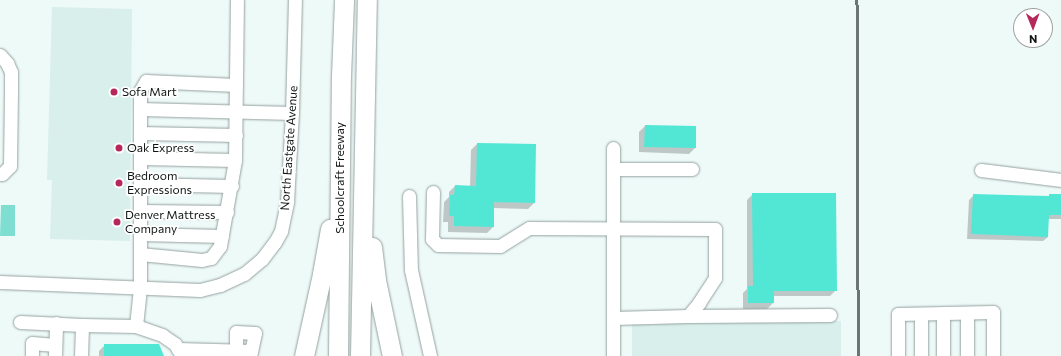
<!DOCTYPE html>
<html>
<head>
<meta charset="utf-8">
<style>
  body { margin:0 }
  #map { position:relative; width:1061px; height:356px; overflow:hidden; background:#edfaf8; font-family:Commissioner,sans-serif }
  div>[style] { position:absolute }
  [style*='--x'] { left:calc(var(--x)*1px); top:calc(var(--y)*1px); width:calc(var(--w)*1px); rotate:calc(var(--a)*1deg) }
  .built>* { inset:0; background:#d8efeb }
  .green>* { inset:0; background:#7eded1 }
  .shadow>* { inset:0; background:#0003 }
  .building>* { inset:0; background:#52e6d5 }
  .roads { filter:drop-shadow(0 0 1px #95a19f) drop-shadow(0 0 1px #95a19f) }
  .minor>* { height:13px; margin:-6.5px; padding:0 6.5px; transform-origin:6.5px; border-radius:6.5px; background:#fff }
  .highway>* { height:19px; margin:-9.5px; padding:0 9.5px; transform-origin:9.5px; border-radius:9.5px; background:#fff }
  .rail>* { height:2.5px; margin:-1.25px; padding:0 1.25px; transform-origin:1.25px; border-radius:1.25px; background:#6c7573 }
  .dots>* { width:11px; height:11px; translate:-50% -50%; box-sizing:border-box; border:2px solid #fff; border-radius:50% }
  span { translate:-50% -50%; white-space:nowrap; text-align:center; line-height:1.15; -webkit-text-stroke:3.5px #fff; paint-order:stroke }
  .poi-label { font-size:12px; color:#0f1413 }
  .left { translate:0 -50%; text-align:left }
  .street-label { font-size:12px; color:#0f1413 }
  .north { position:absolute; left:1013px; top:8px; width:40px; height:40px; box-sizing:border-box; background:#fff; border:1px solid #9fa1a1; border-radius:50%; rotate:179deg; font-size:11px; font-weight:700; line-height:16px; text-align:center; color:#0f1413 }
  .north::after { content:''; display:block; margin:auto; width:14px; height:18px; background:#b62859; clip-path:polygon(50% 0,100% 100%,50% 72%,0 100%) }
</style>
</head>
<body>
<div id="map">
  <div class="built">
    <div style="clip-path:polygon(52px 7px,132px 9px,130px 241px,50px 239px,52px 180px,47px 180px)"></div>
    <div style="clip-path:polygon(681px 320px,841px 321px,841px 356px,632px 356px,632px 322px)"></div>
  </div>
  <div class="green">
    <div style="clip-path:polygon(1px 205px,15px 205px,15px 236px,0 236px)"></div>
  </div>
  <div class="shadow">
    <div style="clip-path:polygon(645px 126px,695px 148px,689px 154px,639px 152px,639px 132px)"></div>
    <div style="clip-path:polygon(477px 144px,534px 203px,528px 209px,493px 208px,493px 227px,487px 233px,448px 232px,448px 222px,443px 222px,444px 202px,449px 197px,449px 192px,455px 186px,470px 187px,471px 150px)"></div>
    <div style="clip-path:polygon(753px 194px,836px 290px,830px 296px,773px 296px,773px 303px,767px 309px,743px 309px,743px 293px,747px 289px,747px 200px)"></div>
    <div style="clip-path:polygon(974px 195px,1047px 197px,1050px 195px,1061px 195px,1061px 219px,1048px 219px,1048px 237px,1043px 241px,967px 239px,969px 200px)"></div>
    <div style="clip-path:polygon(105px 345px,162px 356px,99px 356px,99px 351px)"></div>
  </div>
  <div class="building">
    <div style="clip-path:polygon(645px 125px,696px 126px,696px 148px,644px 147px)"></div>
    <div style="clip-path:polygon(477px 143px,536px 144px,535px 203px,494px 202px,494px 227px,454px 226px,454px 216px,449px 216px,450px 195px,454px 195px,455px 185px,476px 186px)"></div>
    <div style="clip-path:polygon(752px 193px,836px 193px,837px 291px,774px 291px,774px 303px,748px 303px,748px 286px,753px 286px)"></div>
    <div style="clip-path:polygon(973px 194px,1049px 196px,1049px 194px,1061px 194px,1061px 215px,1049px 215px,1048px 237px,971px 234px)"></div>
    <div style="clip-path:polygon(104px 344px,159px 344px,164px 356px,104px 356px)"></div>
  </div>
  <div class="roads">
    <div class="minor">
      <div style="--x:0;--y:55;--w:11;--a:49"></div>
      <div style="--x:7;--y:63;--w:10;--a:66"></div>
      <div style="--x:11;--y:72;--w:21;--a:90"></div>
      <div style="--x:11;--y:93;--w:73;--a:90.8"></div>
      <div style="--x:10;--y:166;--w:11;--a:135"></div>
      <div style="--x:2;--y:174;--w:2;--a:180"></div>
      <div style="--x:140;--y:109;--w:152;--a:1.5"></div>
      <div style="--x:140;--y:133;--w:96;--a:1.2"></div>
      <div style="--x:613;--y:148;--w:208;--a:90"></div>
      <div style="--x:140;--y:158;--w:95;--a:1.2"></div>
      <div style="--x:613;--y:169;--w:79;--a:0"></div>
      <div style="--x:981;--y:170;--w:81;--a:7.1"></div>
      <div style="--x:140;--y:184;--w:92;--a:1.2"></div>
      <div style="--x:433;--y:192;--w:47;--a:91.2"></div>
      <div style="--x:432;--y:239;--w:8;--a:45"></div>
      <div style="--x:438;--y:245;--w:62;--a:0.9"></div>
      <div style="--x:500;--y:246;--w:34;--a:-32"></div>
      <div style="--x:529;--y:228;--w:186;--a:0.3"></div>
      <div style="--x:715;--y:229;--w:49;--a:90"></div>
      <div style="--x:715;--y:278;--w:30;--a:123"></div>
      <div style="--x:699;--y:303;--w:17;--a:130"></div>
      <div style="--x:409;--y:196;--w:74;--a:88.5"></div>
      <div style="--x:411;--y:270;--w:88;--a:77.5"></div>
      <div style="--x:140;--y:211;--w:87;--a:0.7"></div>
      <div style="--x:140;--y:234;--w:82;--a:1.4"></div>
      <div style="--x:140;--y:254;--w:163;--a:-90"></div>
      <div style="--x:140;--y:91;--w:12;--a:-59"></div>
      <div style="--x:146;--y:81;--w:90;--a:2.5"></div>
      <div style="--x:0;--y:282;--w:200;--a:2.3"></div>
      <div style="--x:200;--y:290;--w:21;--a:-14"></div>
      <div style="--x:220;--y:285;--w:26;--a:-25"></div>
      <div style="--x:244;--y:274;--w:23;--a:-40"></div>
      <div style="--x:262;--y:259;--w:21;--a:-53"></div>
      <div style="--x:275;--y:242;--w:13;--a:-61"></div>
      <div style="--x:281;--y:231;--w:30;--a:-78"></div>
      <div style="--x:287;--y:202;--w:89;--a:-86.8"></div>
      <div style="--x:292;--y:113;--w:113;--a:-88.5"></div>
      <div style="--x:967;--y:313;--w:43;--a:90"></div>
      <div style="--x:613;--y:318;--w:75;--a:-1.5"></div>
      <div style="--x:688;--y:316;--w:142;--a:-0.4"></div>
      <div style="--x:20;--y:322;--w:62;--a:2.8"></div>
      <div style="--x:136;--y:326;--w:28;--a:19"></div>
      <div style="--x:162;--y:335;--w:16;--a:35"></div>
      <div style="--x:175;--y:344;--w:14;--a:60"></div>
      <div style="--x:178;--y:349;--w:73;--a:1.6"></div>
      <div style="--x:236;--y:351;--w:19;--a:-90"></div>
      <div style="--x:236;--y:332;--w:19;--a:3"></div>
      <div style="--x:255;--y:333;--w:24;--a:102"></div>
      <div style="--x:32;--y:356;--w:13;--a:-90"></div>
      <div style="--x:32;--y:343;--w:23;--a:5"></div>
      <div style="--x:55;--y:356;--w:33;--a:-88"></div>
      <div style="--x:81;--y:356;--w:31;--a:-88"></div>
      <div style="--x:82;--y:325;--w:54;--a:1.1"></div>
      <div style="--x:136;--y:326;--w:38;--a:-84"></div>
      <div style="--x:140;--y:288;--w:34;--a:-90"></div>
      <div style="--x:140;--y:254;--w:62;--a:5.5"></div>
      <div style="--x:202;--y:260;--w:9;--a:-13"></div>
      <div style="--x:211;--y:258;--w:15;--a:-53"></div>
      <div style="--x:220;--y:246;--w:87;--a:-80.1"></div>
      <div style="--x:235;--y:160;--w:160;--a:-89.3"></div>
      <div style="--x:898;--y:356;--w:42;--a:-90"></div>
      <div style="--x:898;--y:314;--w:95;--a:-1.2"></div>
      <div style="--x:993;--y:312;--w:44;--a:90"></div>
      <div style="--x:921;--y:356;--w:42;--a:-90"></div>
      <div style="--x:943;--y:356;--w:42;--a:-90"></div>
    </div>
    <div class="highway">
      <div style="--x:372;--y:247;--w:38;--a:83"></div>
      <div style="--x:377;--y:285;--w:73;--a:78.1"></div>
      <div style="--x:304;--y:356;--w:84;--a:-77.6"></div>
      <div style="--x:322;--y:274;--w:46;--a:-79.9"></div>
      <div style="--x:338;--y:356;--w:280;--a:-89.4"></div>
      <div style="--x:341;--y:76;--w:76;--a:-87.7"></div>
      <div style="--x:360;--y:356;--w:356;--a:-88.9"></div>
    </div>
  </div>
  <div class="rail">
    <div style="--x:857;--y:0;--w:356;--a:89.8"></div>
  </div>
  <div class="dots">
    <div style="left:114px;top:92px;background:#b62859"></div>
    <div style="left:119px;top:148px;background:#b62859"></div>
    <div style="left:119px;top:183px;background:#b62859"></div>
    <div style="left:117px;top:222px;background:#b62859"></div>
  </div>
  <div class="poi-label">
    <span class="left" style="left:122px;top:92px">Sofa Mart</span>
    <span class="left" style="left:127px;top:148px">Oak Express</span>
    <span class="left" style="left:127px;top:183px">Bedroom<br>Expressions</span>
    <span class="left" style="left:125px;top:222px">Denver Mattress<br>Company</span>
  </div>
  <div class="street-label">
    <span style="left:289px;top:148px;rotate:-86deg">North Eastgate Avenue</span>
    <span style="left:340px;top:178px;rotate:-90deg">Schoolcraft Freeway</span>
  </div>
  <div class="north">N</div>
</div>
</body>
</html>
